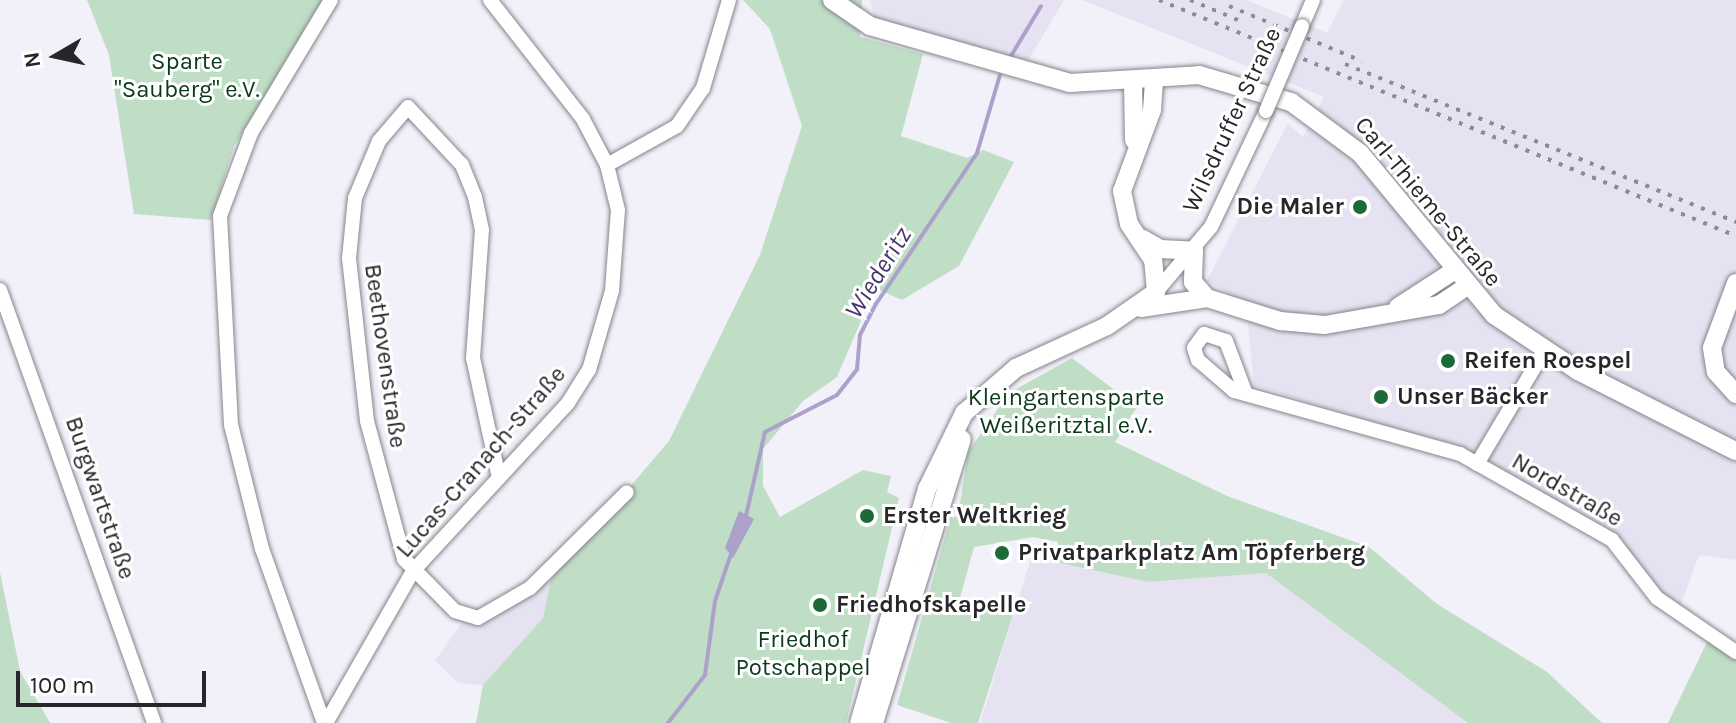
<!DOCTYPE html>
<html>
<head>
<meta charset="utf-8">
<style>
  body { margin:0 }
  #map { position:relative; width:1736px; height:723px; overflow:hidden; background:#f2f0f9; font-family:Karla,sans-serif }
  div>[style] { position:absolute }
  [style*='--x'] { left:calc(var(--x)*1px); top:calc(var(--y)*1px); width:calc(var(--w)*1px); rotate:calc(var(--a)*1deg) }
  .built>* { inset:0; background:#e6e2f2 }
  .green>* { inset:0; background:#bfdec5 }
  .water>* { inset:0; background:#aca1cb }
  .stream>* { height:4px; margin:-2px; padding:0 2px; transform-origin:2px; border-radius:2px; background:#aca1cb }
  .roads { filter:drop-shadow(0 0 2px #86848c) drop-shadow(0 0 2px #86848c) }
  .minor>* { height:14px; margin:-7px; padding:0 7px; transform-origin:7px; border-radius:7px; background:#fff }
  .major>* { height:18px; margin:-9px; padding:0 9px; transform-origin:9px; border-radius:9px; background:#fff }
  .rail>* { height:4px; margin-top:-2px; transform-origin:0; background:repeating-linear-gradient(90deg,#8e8c92 0 4px,transparent 0 12px) }
  .bridges { filter:drop-shadow(0 0 2px #86848c) drop-shadow(0 0 2px #86848c) }
  .minor-bridge>* { height:14px; margin:-7px; padding:0 7px; transform-origin:7px; border-radius:7px; background:#fff }
  .dots>* { width:22px; height:22px; translate:-50% -50%; box-sizing:border-box; border:4px solid #fff; border-radius:50% }
  span { translate:-50% -50%; white-space:nowrap; text-align:center; line-height:1.15; -webkit-text-stroke:6px #fff; paint-order:stroke }
  .park-label { font-size:24px; color:#0a3a1b }
  .street-label { font-size:24px; color:#272629 }
  .poi-label { font-size:24px; color:#272629; font-weight:700 }
  .right { translate:-100% -50%; text-align:right }
  .left { translate:0 -50%; text-align:left }
  .water-label { font-size:26px; color:#48366d; font-style:italic }
  .north { position:absolute; left:16px; top:16px; width:80px; height:80px; -webkit-text-stroke:6px #fff; paint-order:stroke; rotate:261deg; font-size:22px; font-weight:700; line-height:32px; text-align:center; color:#272629 }
  .north::after { content:''; display:block; margin:auto; width:28px; height:36px; background:#272629; clip-path:polygon(50% 0,100% 100%,50% 72%,0 100%) }
  .scale { position:absolute; left:16px; top:671px; width:190px; height:36px; box-sizing:border-box; border:4px solid #272629; border-top:0; padding-left:10px; font-size:24px; line-height:28px; white-space:nowrap; color:#272629; -webkit-text-stroke:6px #fff; paint-order:stroke }
</style>
</head>
<body>
<div id="map">
  <div class="built">
    <div style="clip-path:polygon(870px 0,1064px 0,1028px 61px,875px 18px)"></div>
    <div style="clip-path:polygon(1082px 0,1246px 0,1327px 33px,1344px 0,1736px 0,1736px 560px,1699px 555px,1679px 609px,1660px 596px,1621px 541px,1459px 450px,1254px 385px,1246px 304px,1207px 281px,1288px 123px,1303px 137px,1324px 97px)"></div>
    <div style="clip-path:polygon(1031px 558px,1148px 582px,1266px 573px,1468px 723px,980px 723px)"></div>
    <div style="clip-path:polygon(551px 579px,543px 618px,483px 685px,458px 683px,435px 661px,461px 624px,494px 616px)"></div>
  </div>
  <div class="green">
    <div style="clip-path:polygon(87px 0,323px 0,234px 146px,211px 220px,134px 214px,109px 55px)"></div>
    <div style="clip-path:polygon(743px 0,862px 0,860px 37px,923px 54px,901px 136px,967px 158px,983px 150px,1014px 162px,959px 266px,902px 300px,875px 288px,837px 377px,803px 401px,763px 449px,763px 486px,780px 517px,863px 470px,891px 476px,887px 492px,899px 498px,846px 723px,476px 723px,483px 685px,543px 618px,551px 579px,669px 441px,760px 255px,802px 126px,770px 29px)"></div>
    <div style="clip-path:polygon(1072px 358px,1137px 407px,1115px 442px,1227px 496px,1369px 547px,1437px 604px,1547px 672px,1602px 723px,1468px 723px,1266px 573px,1148px 582px,1054px 562px,1058px 542px,1033px 537px,974px 547px,960px 598px,1013px 615px,978px 723px,951px 723px,897px 705px,951px 516px,958px 517px,968px 452px,1009px 393px)"></div>
    <div style="clip-path:polygon(0 572px,20px 671px,50px 723px,0 723px)"></div>
    <div style="clip-path:polygon(1708px 640px,1736px 658px,1736px 723px,1668px 723px)"></div>
  </div>
  <div class="water">
    <div style="clip-path:polygon(739px 511px,754px 519px,733px 558px,725px 548px)"></div>
  </div>
  <div class="stream">
    <div style="--x:1011;--y:56;--w:58;--a:-59"></div>
    <div style="--x:746;--y:516;--w:86;--a:-77.3"></div>
    <div style="--x:765;--y:432;--w:81;--a:-27.2"></div>
    <div style="--x:837;--y:395;--w:33;--a:-52"></div>
    <div style="--x:857;--y:369;--w:34;--a:-85"></div>
    <div style="--x:860;--y:335;--w:35;--a:-63"></div>
    <div style="--x:876;--y:304;--w:182;--a:-56.2"></div>
    <div style="--x:977;--y:153;--w:81;--a:-73.6"></div>
    <div style="--x:668;--y:723;--w:61;--a:-52.4"></div>
    <div style="--x:705;--y:675;--w:75;--a:-82.3"></div>
    <div style="--x:715;--y:601;--w:50;--a:-71.2"></div>
  </div>
  <div class="roads">
    <div class="minor">
      <div style="--x:1302;--y:26;--w:28;--a:-67"></div>
      <div style="--x:607;--y:165;--w:80;--a:-29.1"></div>
      <div style="--x:677;--y:126;--w:46;--a:-55.6"></div>
      <div style="--x:703;--y:88;--w:92;--a:-73.5"></div>
      <div style="--x:0;--y:290;--w:460;--a:70.4"></div>
      <div style="--x:1156;--y:292;--w:85;--a:-49.8"></div>
      <div style="--x:1211;--y:227;--w:128;--a:-64.6"></div>
      <div style="--x:1246;--y:394;--w:57;--a:-110.7"></div>
      <div style="--x:1226;--y:341;--w:23;--a:-162"></div>
      <div style="--x:1204;--y:334;--w:17;--a:126"></div>
      <div style="--x:1194;--y:348;--w:13;--a:72"></div>
      <div style="--x:1198;--y:360;--w:48;--a:40.7"></div>
      <div style="--x:1234;--y:391;--w:235;--a:15.6"></div>
      <div style="--x:1460;--y:454;--w:175;--a:29.5"></div>
      <div style="--x:1612;--y:540;--w:73;--a:52.2"></div>
      <div style="--x:1657;--y:598;--w:96;--a:34.4"></div>
      <div style="--x:1477;--y:464;--w:131;--a:-59.3"></div>
      <div style="--x:499;--y:478;--w:123;--a:-102.2"></div>
      <div style="--x:473;--y:358;--w:128;--a:-86"></div>
      <div style="--x:482;--y:230;--w:34;--a:-102"></div>
      <div style="--x:475;--y:197;--w:35;--a:-112"></div>
      <div style="--x:462;--y:165;--w:79;--a:-133"></div>
      <div style="--x:408;--y:107;--w:45;--a:130.5"></div>
      <div style="--x:379;--y:141;--w:62;--a:112.8"></div>
      <div style="--x:355;--y:198;--w:60;--a:95.7"></div>
      <div style="--x:349;--y:258;--w:164;--a:83.7"></div>
      <div style="--x:367;--y:421;--w:143;--a:75"></div>
      <div style="--x:404;--y:559;--w:73;--a:45.6"></div>
      <div style="--x:455;--y:611;--w:24;--a:17"></div>
      <div style="--x:478;--y:618;--w:60;--a:-30"></div>
      <div style="--x:530;--y:588;--w:136;--a:-44.7"></div>
      <div style="--x:324;--y:723;--w:185;--a:-109.6"></div>
      <div style="--x:262;--y:549;--w:128;--a:-104"></div>
      <div style="--x:231;--y:425;--w:209;--a:-93"></div>
      <div style="--x:220;--y:216;--w:89;--a:-69.5"></div>
      <div style="--x:251;--y:133;--w:155;--a:-59"></div>
      <div style="--x:326;--y:723;--w:175;--a:-60.2"></div>
      <div style="--x:413;--y:571;--w:229;--a:-47.3"></div>
      <div style="--x:568;--y:403;--w:39;--a:-58"></div>
      <div style="--x:589;--y:370;--w:82;--a:-73.8"></div>
      <div style="--x:612;--y:291;--w:81;--a:-85.8"></div>
      <div style="--x:618;--y:210;--w:46;--a:-103.7"></div>
      <div style="--x:607;--y:165;--w:52;--a:-117.6"></div>
      <div style="--x:583;--y:119;--w:151;--a:-128"></div>
    </div>
    <div class="major">
      <div style="--x:832;--y:0;--w:46;--a:34.4"></div>
      <div style="--x:870;--y:26;--w:208;--a:15.9"></div>
      <div style="--x:1070;--y:83;--w:129;--a:-3.5"></div>
      <div style="--x:1199;--y:75;--w:96;--a:16.4"></div>
      <div style="--x:1291;--y:102;--w:86;--a:36.5"></div>
      <div style="--x:1360;--y:153;--w:210;--a:50.4"></div>
      <div style="--x:1494;--y:315;--w:101;--a:33.7"></div>
      <div style="--x:1578;--y:371;--w:177;--a:26.9"></div>
      <div style="--x:1133;--y:81;--w:59;--a:89"></div>
      <div style="--x:1143;--y:239;--w:20;--a:30"></div>
      <div style="--x:1160;--y:249;--w:34;--a:3"></div>
      <div style="--x:1194;--y:251;--w:31;--a:92"></div>
      <div style="--x:1193;--y:282;--w:21;--a:49"></div>
      <div style="--x:1736;--y:283;--w:69;--a:110.3"></div>
      <div style="--x:1712;--y:348;--w:24;--a:81"></div>
      <div style="--x:1716;--y:372;--w:30;--a:48"></div>
      <div style="--x:1398;--y:307;--w:64;--a:-32.9"></div>
      <div style="--x:1141;--y:308;--w:67;--a:-8.6"></div>
      <div style="--x:1207;--y:298;--w:77;--a:17.5"></div>
      <div style="--x:1280;--y:321;--w:45;--a:5.1"></div>
      <div style="--x:1325;--y:325;--w:116;--a:-10"></div>
      <div style="--x:1439;--y:305;--w:32;--a:-34"></div>
      <div style="--x:859;--y:723;--w:244;--a:-73.8"></div>
      <div style="--x:927;--y:489;--w:85;--a:-64"></div>
      <div style="--x:964;--y:413;--w:69;--a:-40.9"></div>
      <div style="--x:1016;--y:368;--w:100;--a:-24.8"></div>
      <div style="--x:1107;--y:326;--w:60;--a:-34.8"></div>
      <div style="--x:1156;--y:292;--w:32;--a:-95"></div>
      <div style="--x:1153;--y:260;--w:43;--a:-123.7"></div>
      <div style="--x:1129;--y:224;--w:34;--a:-102"></div>
      <div style="--x:1122;--y:191;--w:86;--a:-69.7"></div>
      <div style="--x:1152;--y:110;--w:31;--a:-86"></div>
      <div style="--x:874;--y:723;--w:297;--a:-72.8"></div>
    </div>
  </div>
  <div class="rail">
    <div style="--x:1159;--y:0;--w:623;--a:22.25"></div>
    <div style="--x:1190;--y:0;--w:52;--a:22.6"></div>
    <div style="--x:1229;--y:6;--w:144;--a:22.5"></div>
    <div style="--x:1345;--y:64;--w:422;--a:22"></div>
  </div>
  <div class="bridges">
    <div class="minor-bridge">
      <div style="--x:1266;--y:111;--w:92;--a:-67"></div>
    </div>
  </div>
  <div class="dots">
    <div style="left:1360px;top:207px;background:#1d6a39"></div>
    <div style="left:1448px;top:361px;background:#1d6a39"></div>
    <div style="left:1381px;top:397px;background:#1d6a39"></div>
    <div style="left:867px;top:516px;background:#1d6a39"></div>
    <div style="left:1002px;top:553px;background:#1d6a39"></div>
    <div style="left:820px;top:605px;background:#1d6a39"></div>
  </div>
  <div class="park-label">
    <span style="left:187px;top:76px">Sparte<br>"Sauberg" e.V.</span>
    <span style="left:1066px;top:412px">Kleingartensparte<br>Weißeritztal e.V.</span>
    <span style="left:803px;top:654px">Friedhof<br>Potschappel</span>
  </div>
  <div class="street-label">
    <span style="left:1232px;top:120px;rotate:-65deg">Wilsdruffer Straße</span>
    <span style="left:1428px;top:202px;rotate:50deg">Carl-Thieme-Straße</span>
    <span style="left:385px;top:356px;rotate:82deg">Beethovenstraße</span>
    <span style="left:481px;top:462px;rotate:-49deg">Lucas-Cranach-Straße</span>
    <span style="left:1567px;top:490px;rotate:30deg">Nordstraße</span>
    <span style="left:100px;top:498px;rotate:71deg">Burgwartstraße</span>
  </div>
  <div class="poi-label">
    <span class="right" style="left:1344px;top:207px">Die Maler</span>
    <span class="left" style="left:1464px;top:361px">Reifen Roespel</span>
    <span class="left" style="left:1397px;top:397px">Unser Bäcker</span>
    <span class="left" style="left:883px;top:516px">Erster Weltkrieg</span>
    <span class="left" style="left:1018px;top:553px">Privatparkplatz Am Töpferberg</span>
    <span class="left" style="left:836px;top:605px">Friedhofskapelle</span>
  </div>
  <div class="water-label">
    <span style="left:878px;top:273px;rotate:-58deg">Wiederitz</span>
  </div>
  <div class="north">N</div>
  <div class="scale">100 m</div>
</div>
</body>
</html>
